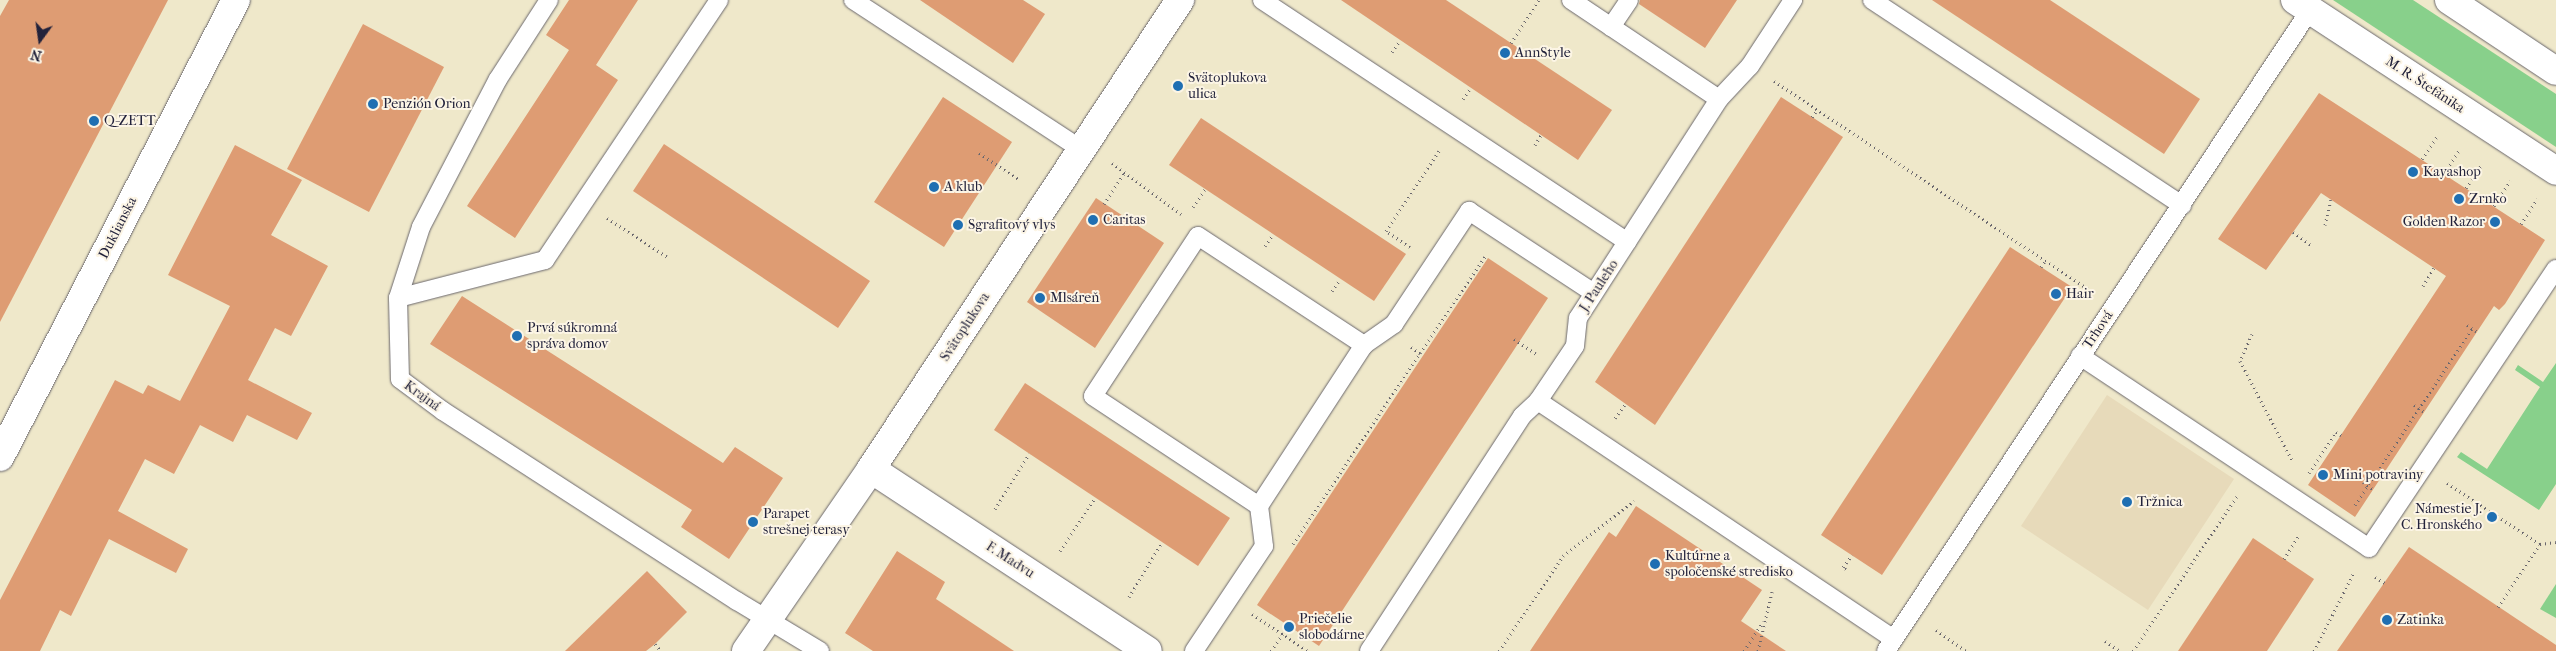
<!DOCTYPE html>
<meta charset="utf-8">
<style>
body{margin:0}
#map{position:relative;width:2556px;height:651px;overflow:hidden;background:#efe8ca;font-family:"IM FELL French Canon",serif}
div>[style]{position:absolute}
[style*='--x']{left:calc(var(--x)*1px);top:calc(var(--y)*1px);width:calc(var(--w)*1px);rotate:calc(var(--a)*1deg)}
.built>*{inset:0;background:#e7daba}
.green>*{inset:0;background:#88d08b}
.building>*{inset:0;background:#de9c73}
.path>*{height:3px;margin-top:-1.5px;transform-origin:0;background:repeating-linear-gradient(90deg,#6a676d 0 1px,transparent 0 5px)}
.roads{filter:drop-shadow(0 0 1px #6a676d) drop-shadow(0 0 1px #6a676d)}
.lane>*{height:18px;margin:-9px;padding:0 9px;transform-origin:9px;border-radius:9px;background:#fff}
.street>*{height:28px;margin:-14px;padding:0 14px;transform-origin:14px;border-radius:14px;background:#fff}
.dots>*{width:14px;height:14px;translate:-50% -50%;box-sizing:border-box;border:2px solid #fcf5e5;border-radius:50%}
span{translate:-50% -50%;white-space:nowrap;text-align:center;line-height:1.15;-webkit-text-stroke:4px #fcf5e5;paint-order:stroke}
.poi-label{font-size:14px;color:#22223b}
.left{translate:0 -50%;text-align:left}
.right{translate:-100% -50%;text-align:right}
.street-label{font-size:14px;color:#22223b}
.north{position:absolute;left:15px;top:15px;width:50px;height:50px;-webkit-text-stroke:4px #fcf5e5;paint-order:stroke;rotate:194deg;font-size:14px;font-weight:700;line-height:20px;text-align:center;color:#22223b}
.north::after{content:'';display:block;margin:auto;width:18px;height:22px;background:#22223b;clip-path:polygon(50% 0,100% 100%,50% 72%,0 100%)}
</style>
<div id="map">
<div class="built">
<i style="clip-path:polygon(2107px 395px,2234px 479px,2148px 610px,2021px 526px)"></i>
</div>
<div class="green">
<i style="clip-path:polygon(2333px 0,2413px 0,2556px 94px,2556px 147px)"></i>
<i style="clip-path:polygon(2556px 363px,2556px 484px,2539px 510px,2457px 457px,2461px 452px,2487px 469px,2540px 387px,2515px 370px,2518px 365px,2543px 382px)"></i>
<i style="clip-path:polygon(2556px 584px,2556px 618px,2540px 609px)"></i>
</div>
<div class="building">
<i style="clip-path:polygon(9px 0,168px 0,0 322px,0 16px)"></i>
<i style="clip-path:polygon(569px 0,638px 0,596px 65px,618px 80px,515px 238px,467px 206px,569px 50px,546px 35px)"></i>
<i style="clip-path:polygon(920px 0,1023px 0,1045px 14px,1013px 63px)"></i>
<i style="clip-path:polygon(1341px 0,1446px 0,1612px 110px,1578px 160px)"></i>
<i style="clip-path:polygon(1640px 0,1737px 0,1705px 48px,1639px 4px)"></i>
<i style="clip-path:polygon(1932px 0,2050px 0,2200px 99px,2164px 154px)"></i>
<i style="clip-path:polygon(363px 24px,444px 67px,369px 212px,287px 169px)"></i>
<i style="clip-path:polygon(2319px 93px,2545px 240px,2505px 304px,2499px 310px,2494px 306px,2355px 517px,2308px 485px,2446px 276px,2321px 193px,2266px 270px,2218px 239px)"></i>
<i style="clip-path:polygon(943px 97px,1012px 142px,944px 247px,874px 202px)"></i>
<i style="clip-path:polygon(1781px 97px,1843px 137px,1655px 425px,1595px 382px)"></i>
<i style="clip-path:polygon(1201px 118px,1406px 254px,1374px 301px,1169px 165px)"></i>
<i style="clip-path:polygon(664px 144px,870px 281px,838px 328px,633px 191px)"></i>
<i style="clip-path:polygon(235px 145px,302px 180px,271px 235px,328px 266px,291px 336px,275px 328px,248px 380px,312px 413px,297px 440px,247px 415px,233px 442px,200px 425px,174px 474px,145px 459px,118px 511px,188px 549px,176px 573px,109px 539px,71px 616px,60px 610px,40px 651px,0 651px,0 600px,115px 380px,143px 394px,148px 385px,180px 401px,230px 306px,168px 275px)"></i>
<i style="clip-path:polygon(1096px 198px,1164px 243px,1095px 348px,1027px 302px)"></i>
<i style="clip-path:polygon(2010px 247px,2072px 287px,1882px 575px,1821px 535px)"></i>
<i style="clip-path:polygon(1488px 258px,1548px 298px,1319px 646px,1257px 605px)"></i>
<i style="clip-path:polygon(462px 296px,723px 463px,735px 447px,783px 478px,729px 559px,681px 527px,692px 510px,430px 344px)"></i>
<i style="clip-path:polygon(1025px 383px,1230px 518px,1198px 566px,994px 430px)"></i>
<i style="clip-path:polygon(1636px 506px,1762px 590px,1741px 621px,1786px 651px,1530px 651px,1609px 532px,1616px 537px)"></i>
<i style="clip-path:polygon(2253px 538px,2314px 579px,2267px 651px,2178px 651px)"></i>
<i style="clip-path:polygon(2409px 547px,2556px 645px,2556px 651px,2337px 651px)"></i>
<i style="clip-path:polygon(897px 551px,945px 582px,936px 599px,1014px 651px,873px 651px,845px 633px)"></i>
<i style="clip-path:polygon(647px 571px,687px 612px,655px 644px,646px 651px,565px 651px)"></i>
</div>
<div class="path">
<i style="--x:1511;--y:43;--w:51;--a:-56.9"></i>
<i style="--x:1392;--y:52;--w:14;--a:-56"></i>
<i style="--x:1774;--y:81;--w:379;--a:33.5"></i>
<i style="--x:1463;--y:99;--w:14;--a:-56"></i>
<i style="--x:1812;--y:117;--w:9;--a:-54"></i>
<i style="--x:1535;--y:145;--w:12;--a:-59"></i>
<i style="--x:979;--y:153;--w:49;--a:33.4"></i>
<i style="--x:2422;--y:159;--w:29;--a:-56"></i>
<i style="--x:1112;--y:163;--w:86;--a:36.5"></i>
<i style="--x:2444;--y:173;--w:29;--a:-56"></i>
<i style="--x:2466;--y:188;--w:29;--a:-56"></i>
<i style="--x:1104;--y:204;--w:38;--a:-57"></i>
<i style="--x:2494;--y:206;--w:30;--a:-57"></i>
<i style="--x:1193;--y:207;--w:22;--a:-56"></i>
<i style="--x:607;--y:218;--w:74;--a:32.8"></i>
<i style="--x:2521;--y:224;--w:30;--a:-57"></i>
<i style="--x:2325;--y:225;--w:26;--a:-77"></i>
<i style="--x:2293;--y:232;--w:24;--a:36"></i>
<i style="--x:1265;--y:246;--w:14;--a:-56"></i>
<i style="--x:1410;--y:247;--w:29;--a:-146"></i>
<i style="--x:1386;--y:231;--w:96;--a:-56.5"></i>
<i style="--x:2041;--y:267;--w:7;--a:-56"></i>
<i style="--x:2423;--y:286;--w:21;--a:-59"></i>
<i style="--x:1332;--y:291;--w:14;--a:-56"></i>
<i style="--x:2467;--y:325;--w:14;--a:34"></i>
<i style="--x:2252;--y:334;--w:30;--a:114"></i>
<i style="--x:2240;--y:361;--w:112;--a:62.3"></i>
<i style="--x:1514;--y:339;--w:27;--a:34"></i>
<i style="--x:1411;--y:347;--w:11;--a:34"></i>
<i style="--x:1420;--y:353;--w:118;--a:-56"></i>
<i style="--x:2414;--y:405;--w:14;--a:34"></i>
<i style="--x:1615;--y:418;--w:17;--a:-54"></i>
<i style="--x:2309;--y:473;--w:49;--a:-56.6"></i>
<i style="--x:2336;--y:432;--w:6;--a:31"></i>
<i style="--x:2363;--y:482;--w:14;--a:36"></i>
<i style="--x:2447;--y:483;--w:111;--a:33.3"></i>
<i style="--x:2540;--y:544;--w:16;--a:-7"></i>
<i style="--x:2355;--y:505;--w:211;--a:-56.4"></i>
<i style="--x:995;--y:509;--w:65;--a:-58.3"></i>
<i style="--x:1293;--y:544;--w:229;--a:-56.4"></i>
<i style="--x:1060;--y:551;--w:64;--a:-56.6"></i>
<i style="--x:2284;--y:559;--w:28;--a:-58"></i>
<i style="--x:1846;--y:569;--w:4;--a:-146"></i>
<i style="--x:1843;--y:567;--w:15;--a:-53"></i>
<i style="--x:2375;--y:577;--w:12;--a:31"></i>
<i style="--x:1129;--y:597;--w:64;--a:-59"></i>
<i style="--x:2498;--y:607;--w:76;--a:-56.3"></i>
<i style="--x:1252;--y:614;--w:67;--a:33.5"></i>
<i style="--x:1936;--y:630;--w:37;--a:35"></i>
<i style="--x:2105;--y:641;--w:18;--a:34"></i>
<i style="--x:655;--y:644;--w:9;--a:49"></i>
<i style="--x:1271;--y:651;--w:30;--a:-56"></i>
<i style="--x:1499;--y:651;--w:115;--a:-56"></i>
<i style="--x:1563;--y:556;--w:90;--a:-37.8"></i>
<i style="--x:1744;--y:651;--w:35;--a:-57"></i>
<i style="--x:1758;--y:651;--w:61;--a:-76.7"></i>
<i style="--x:2133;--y:651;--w:187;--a:-56.1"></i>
<i style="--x:2314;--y:651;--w:89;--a:-63.1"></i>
</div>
<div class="roads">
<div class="lane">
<i style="--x:549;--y:0;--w:94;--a:122.8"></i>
<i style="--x:498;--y:79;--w:167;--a:117.5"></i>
<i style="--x:421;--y:227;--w:75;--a:107.9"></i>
<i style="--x:398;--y:298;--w:81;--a:88.6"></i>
<i style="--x:400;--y:379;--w:54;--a:36.7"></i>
<i style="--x:443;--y:411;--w:350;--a:32.9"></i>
<i style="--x:737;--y:601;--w:97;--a:31.1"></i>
<i style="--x:853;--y:0;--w:272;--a:33.2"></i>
<i style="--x:1262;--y:0;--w:438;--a:33.5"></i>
<i style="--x:1571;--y:0;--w:178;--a:33.8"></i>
<i style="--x:1872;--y:0;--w:372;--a:33.5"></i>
<i style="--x:1611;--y:27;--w:32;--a:-56"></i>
<i style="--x:398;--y:298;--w:152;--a:-14.5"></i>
<i style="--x:545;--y:260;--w:313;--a:-56.2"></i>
<i style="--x:2080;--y:356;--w:347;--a:33.6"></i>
<i style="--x:2369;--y:548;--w:336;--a:-56.2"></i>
<i style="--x:1538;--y:401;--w:428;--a:33.8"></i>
<i style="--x:1259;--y:506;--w:199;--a:-146.5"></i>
<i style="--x:1093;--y:396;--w:104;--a:-56.8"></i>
<i style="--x:1150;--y:309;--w:87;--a:-56.7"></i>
<i style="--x:1198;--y:236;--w:199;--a:33.3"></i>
<i style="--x:1194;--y:651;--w:126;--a:-56.3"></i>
<i style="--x:1264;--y:546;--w:40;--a:-97.1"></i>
<i style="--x:1259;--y:506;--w:192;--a:-56.9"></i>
<i style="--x:1364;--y:345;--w:37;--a:-35"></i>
<i style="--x:1394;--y:324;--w:136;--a:-56.4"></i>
<i style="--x:1469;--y:211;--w:149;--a:33.3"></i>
<i style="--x:1369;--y:651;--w:280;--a:-56.9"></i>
<i style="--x:1522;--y:416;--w:22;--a:-43"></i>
<i style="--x:1538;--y:401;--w:66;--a:-56.1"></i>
<i style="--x:1575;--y:346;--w:28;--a:-84"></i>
<i style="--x:1578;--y:318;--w:260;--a:-57.2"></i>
<i style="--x:1719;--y:99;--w:45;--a:-46.8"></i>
<i style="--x:1750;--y:66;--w:79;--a:-56.9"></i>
<i style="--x:1886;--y:651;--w:769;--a:-56.52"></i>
</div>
<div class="street">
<i style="--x:2295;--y:0;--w:312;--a:33.2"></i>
<i style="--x:2449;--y:0;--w:128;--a:33.6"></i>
<i style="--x:0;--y:457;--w:514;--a:-62.69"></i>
<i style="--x:871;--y:469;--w:331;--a:33.3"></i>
<i style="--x:746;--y:651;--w:221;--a:-55.5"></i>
<i style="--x:871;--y:469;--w:562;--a:-56.62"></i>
</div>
</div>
<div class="dots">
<i style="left:1505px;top:53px;background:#1f6fb2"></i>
<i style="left:1178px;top:86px;background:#1f6fb2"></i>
<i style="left:373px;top:104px;background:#1f6fb2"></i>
<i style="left:94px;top:121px;background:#1f6fb2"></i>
<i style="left:2413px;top:172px;background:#1f6fb2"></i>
<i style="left:934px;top:187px;background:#1f6fb2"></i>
<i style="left:2459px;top:199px;background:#1f6fb2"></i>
<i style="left:1093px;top:220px;background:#1f6fb2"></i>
<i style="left:2495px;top:222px;background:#1f6fb2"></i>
<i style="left:958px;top:225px;background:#1f6fb2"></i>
<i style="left:2056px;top:294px;background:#1f6fb2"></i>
<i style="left:1040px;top:298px;background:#1f6fb2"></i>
<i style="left:517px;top:336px;background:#1f6fb2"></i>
<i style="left:2323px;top:475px;background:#1f6fb2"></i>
<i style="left:2127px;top:502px;background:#1f6fb2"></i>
<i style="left:2492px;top:517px;background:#1f6fb2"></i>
<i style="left:753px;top:522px;background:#1f6fb2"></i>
<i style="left:1655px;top:564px;background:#1f6fb2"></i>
<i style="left:2387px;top:620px;background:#1f6fb2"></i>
<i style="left:1289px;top:627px;background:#1f6fb2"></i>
</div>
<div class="poi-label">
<span class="left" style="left:1515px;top:53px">AnnStyle</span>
<span class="left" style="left:1188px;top:86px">Svätoplukova<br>ulica</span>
<span class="left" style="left:383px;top:104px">Penzión Orion</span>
<span class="left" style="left:104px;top:121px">Q-ZETT</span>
<span class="left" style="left:2423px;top:172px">Kayashop</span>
<span class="left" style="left:944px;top:187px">A klub</span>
<span class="left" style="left:2469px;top:199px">Zrnko</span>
<span class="left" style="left:1103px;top:220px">Caritas</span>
<span class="right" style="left:2485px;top:222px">Golden Razor</span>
<span class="left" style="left:968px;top:225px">Sgrafitový vlys</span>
<span class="left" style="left:2066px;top:294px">Hair</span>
<span class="left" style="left:1050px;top:298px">Mlsáreň</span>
<span class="left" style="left:527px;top:336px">Prvá súkromná<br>správa domov</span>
<span class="left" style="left:2333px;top:475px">Mini potraviny</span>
<span class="left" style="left:2137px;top:502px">Tržnica</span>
<span class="right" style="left:2482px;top:517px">Námestie J.<br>C. Hronského</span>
<span class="left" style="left:763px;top:522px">Parapet<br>strešnej terasy</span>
<span class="left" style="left:1665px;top:564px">Kultúrne a<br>spoločenské stredisko</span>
<span class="left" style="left:1299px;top:627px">Priečelie<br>slobodárne</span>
<span class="left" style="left:2397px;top:620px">Zatinka</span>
</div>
<div class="street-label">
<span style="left:2425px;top:85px;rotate:33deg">M. R. Štefánika</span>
<span style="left:118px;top:228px;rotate:-63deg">Duklianska</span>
<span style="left:1599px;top:286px;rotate:-57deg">J. Pauleho</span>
<span style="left:965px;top:327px;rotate:-57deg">Svätoplukova</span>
<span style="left:2098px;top:330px;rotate:-56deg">Trhová</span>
<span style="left:422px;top:396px;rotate:36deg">Krajná</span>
<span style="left:1010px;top:560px;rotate:33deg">F. Madvu</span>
</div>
<div class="north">N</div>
</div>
